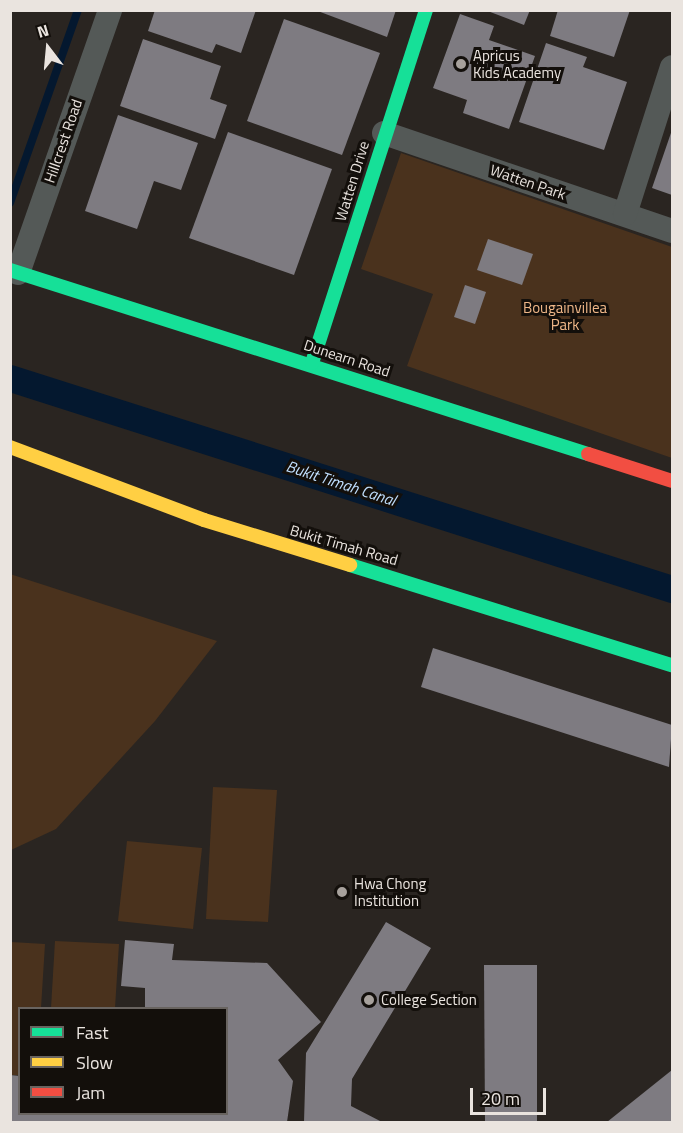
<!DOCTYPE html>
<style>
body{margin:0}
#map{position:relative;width:683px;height:1133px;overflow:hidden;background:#2a2521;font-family:"Titillium Web",sans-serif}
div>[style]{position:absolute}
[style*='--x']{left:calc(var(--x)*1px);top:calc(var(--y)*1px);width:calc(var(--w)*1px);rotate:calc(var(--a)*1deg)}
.green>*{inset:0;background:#4a321d}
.stream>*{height:8px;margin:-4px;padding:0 4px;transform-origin:4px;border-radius:4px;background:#04182f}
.canal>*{height:27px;margin:-13.5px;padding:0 13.5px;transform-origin:13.5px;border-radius:13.5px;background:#04182f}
.building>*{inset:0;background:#7e7b81}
.street>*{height:24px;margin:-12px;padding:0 12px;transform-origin:12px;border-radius:12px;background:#545957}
.fast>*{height:14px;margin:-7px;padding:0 7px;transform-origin:7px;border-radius:7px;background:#16e098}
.slow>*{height:14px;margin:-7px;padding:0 7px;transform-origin:7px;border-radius:7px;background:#ffcf43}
.jam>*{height:14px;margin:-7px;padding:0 7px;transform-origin:7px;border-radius:7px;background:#f24e42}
.dots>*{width:16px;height:16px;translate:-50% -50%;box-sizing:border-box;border:3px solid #130f0b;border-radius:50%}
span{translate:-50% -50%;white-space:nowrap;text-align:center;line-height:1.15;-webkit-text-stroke:6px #130f0b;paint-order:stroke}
.poi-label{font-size:15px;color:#eae4df}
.left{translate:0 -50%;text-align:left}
.street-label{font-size:15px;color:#eae4df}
.park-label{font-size:15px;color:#efb788}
.water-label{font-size:16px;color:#c0dffe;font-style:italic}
.frame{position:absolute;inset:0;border:12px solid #eae4df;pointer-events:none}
.legend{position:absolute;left:18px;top:1007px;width:210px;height:108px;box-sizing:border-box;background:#130f0b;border:2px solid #696460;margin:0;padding:8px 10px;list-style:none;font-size:18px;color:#eae4df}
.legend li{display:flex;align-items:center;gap:12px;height:30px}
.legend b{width:30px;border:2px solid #696460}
.north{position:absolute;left:18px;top:18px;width:60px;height:60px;-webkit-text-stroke:4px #130f0b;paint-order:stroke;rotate:344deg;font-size:16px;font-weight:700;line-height:24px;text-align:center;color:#eae4df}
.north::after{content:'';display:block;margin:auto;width:21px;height:27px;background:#eae4df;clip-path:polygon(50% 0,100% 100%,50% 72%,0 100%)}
.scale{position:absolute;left:470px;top:1088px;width:76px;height:27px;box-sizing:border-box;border:3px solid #eae4df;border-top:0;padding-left:8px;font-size:18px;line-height:21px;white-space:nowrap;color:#eae4df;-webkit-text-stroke:4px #130f0b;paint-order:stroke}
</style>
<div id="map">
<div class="green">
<i style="clip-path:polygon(401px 153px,672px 247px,672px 458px,407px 366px,433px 294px,361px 269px)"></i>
<i style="clip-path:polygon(10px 574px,217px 641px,155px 721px,56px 829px,11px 850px)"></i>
<i style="clip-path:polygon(213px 787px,277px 790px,268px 922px,206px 919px)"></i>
<i style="clip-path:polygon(127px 841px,202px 848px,193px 929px,118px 921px)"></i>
<i style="clip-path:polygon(55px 941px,119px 944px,115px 1008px,51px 1008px)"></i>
<i style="clip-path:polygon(11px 942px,45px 944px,41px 1008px,20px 1008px,19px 1075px,11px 1075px)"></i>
</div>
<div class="stream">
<i style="--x:10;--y:203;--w:205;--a:-70.6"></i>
</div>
<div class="canal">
<i style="--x:10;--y:378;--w:695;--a:17.68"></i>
</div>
<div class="building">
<i style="clip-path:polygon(155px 10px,256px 10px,241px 53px,216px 44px,212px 53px,148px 31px)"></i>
<i style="clip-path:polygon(315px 10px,396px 10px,387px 37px)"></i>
<i style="clip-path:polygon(485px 10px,530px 10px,524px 25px)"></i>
<i style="clip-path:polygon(558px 10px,630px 10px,614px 57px,550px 36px)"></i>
<i style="clip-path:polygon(460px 14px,494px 26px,489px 40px,535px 56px,509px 129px,463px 113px,467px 100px,433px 88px)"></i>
<i style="clip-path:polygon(284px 19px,380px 53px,342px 155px,247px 121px)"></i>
<i style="clip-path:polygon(143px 39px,221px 66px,210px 99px,227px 105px,215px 139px,120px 106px)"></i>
<i style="clip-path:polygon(546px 43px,587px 57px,583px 67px,627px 82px,604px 150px,519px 122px)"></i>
<i style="clip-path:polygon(118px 115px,198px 143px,181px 190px,154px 181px,137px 229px,85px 211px)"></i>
<i style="clip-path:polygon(672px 130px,672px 195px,652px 188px)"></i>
<i style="clip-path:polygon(228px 132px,332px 169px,294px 275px,189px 238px)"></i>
<i style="clip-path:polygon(488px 239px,533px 254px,522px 285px,477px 270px)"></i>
<i style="clip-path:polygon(465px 285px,486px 292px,475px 324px,454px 317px)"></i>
<i style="clip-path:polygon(433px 648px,672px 725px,669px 767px,421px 687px)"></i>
<i style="clip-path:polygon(386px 922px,431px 948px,352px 1079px,351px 1106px,382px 1122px,304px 1122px,306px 1053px)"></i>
<i style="clip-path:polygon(125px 940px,174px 944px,172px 960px,267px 963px,321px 1022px,278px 1060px,293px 1081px,287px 1122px,10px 1122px,10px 1075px,20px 1076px,20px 1114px,226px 1114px,226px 1008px,145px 1008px,145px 988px,121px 986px)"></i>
<i style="clip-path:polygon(484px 965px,537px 965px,537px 1122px,485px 1122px)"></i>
<i style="clip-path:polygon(672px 1070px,672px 1122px,607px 1122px)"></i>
</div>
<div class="street">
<i style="--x:384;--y:133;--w:304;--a:18.8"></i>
<i style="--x:625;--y:214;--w:154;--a:-72.3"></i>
<i style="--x:18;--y:273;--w:279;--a:-70.7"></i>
</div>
<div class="fast">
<i style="--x:10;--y:270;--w:607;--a:17.66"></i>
<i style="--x:312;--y:363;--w:371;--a:-72.1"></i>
<i style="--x:350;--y:565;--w:337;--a:17.3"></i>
</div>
<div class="slow">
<i style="--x:10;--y:447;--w:207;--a:20.6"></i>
<i style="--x:204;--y:520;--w:153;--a:17.1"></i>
</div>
<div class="jam">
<i style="--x:588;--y:454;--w:88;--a:17.8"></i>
</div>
<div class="dots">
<i style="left:461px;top:64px;background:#a7a19c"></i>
<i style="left:342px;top:892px;background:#a7a19c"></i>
<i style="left:369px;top:1000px;background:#a7a19c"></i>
</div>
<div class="poi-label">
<span class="left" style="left:473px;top:64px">Apricus<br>Kids Academy</span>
<span class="left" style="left:354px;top:892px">Hwa Chong<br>Institution</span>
<span class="left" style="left:381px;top:1000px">College Section</span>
</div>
<div class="street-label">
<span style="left:63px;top:141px;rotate:-71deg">Hillcrest Road</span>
<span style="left:352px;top:181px;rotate:-73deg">Watten Drive</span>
<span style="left:528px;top:182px;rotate:19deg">Watten Park</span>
<span style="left:347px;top:358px;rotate:18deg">Dunearn Road</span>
<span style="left:344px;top:545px;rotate:16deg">Bukit Timah Road</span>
</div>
<div class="park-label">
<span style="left:565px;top:316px">Bougainvillea<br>Park</span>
</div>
<div class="water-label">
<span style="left:341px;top:483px;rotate:18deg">Bukit Timah Canal</span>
</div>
<div class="frame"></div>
<ul class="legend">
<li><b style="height:8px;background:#16e098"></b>Fast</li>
<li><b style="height:8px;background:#ffcf43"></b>Slow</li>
<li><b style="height:8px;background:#f24e42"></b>Jam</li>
</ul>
<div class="north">N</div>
<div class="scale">20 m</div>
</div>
